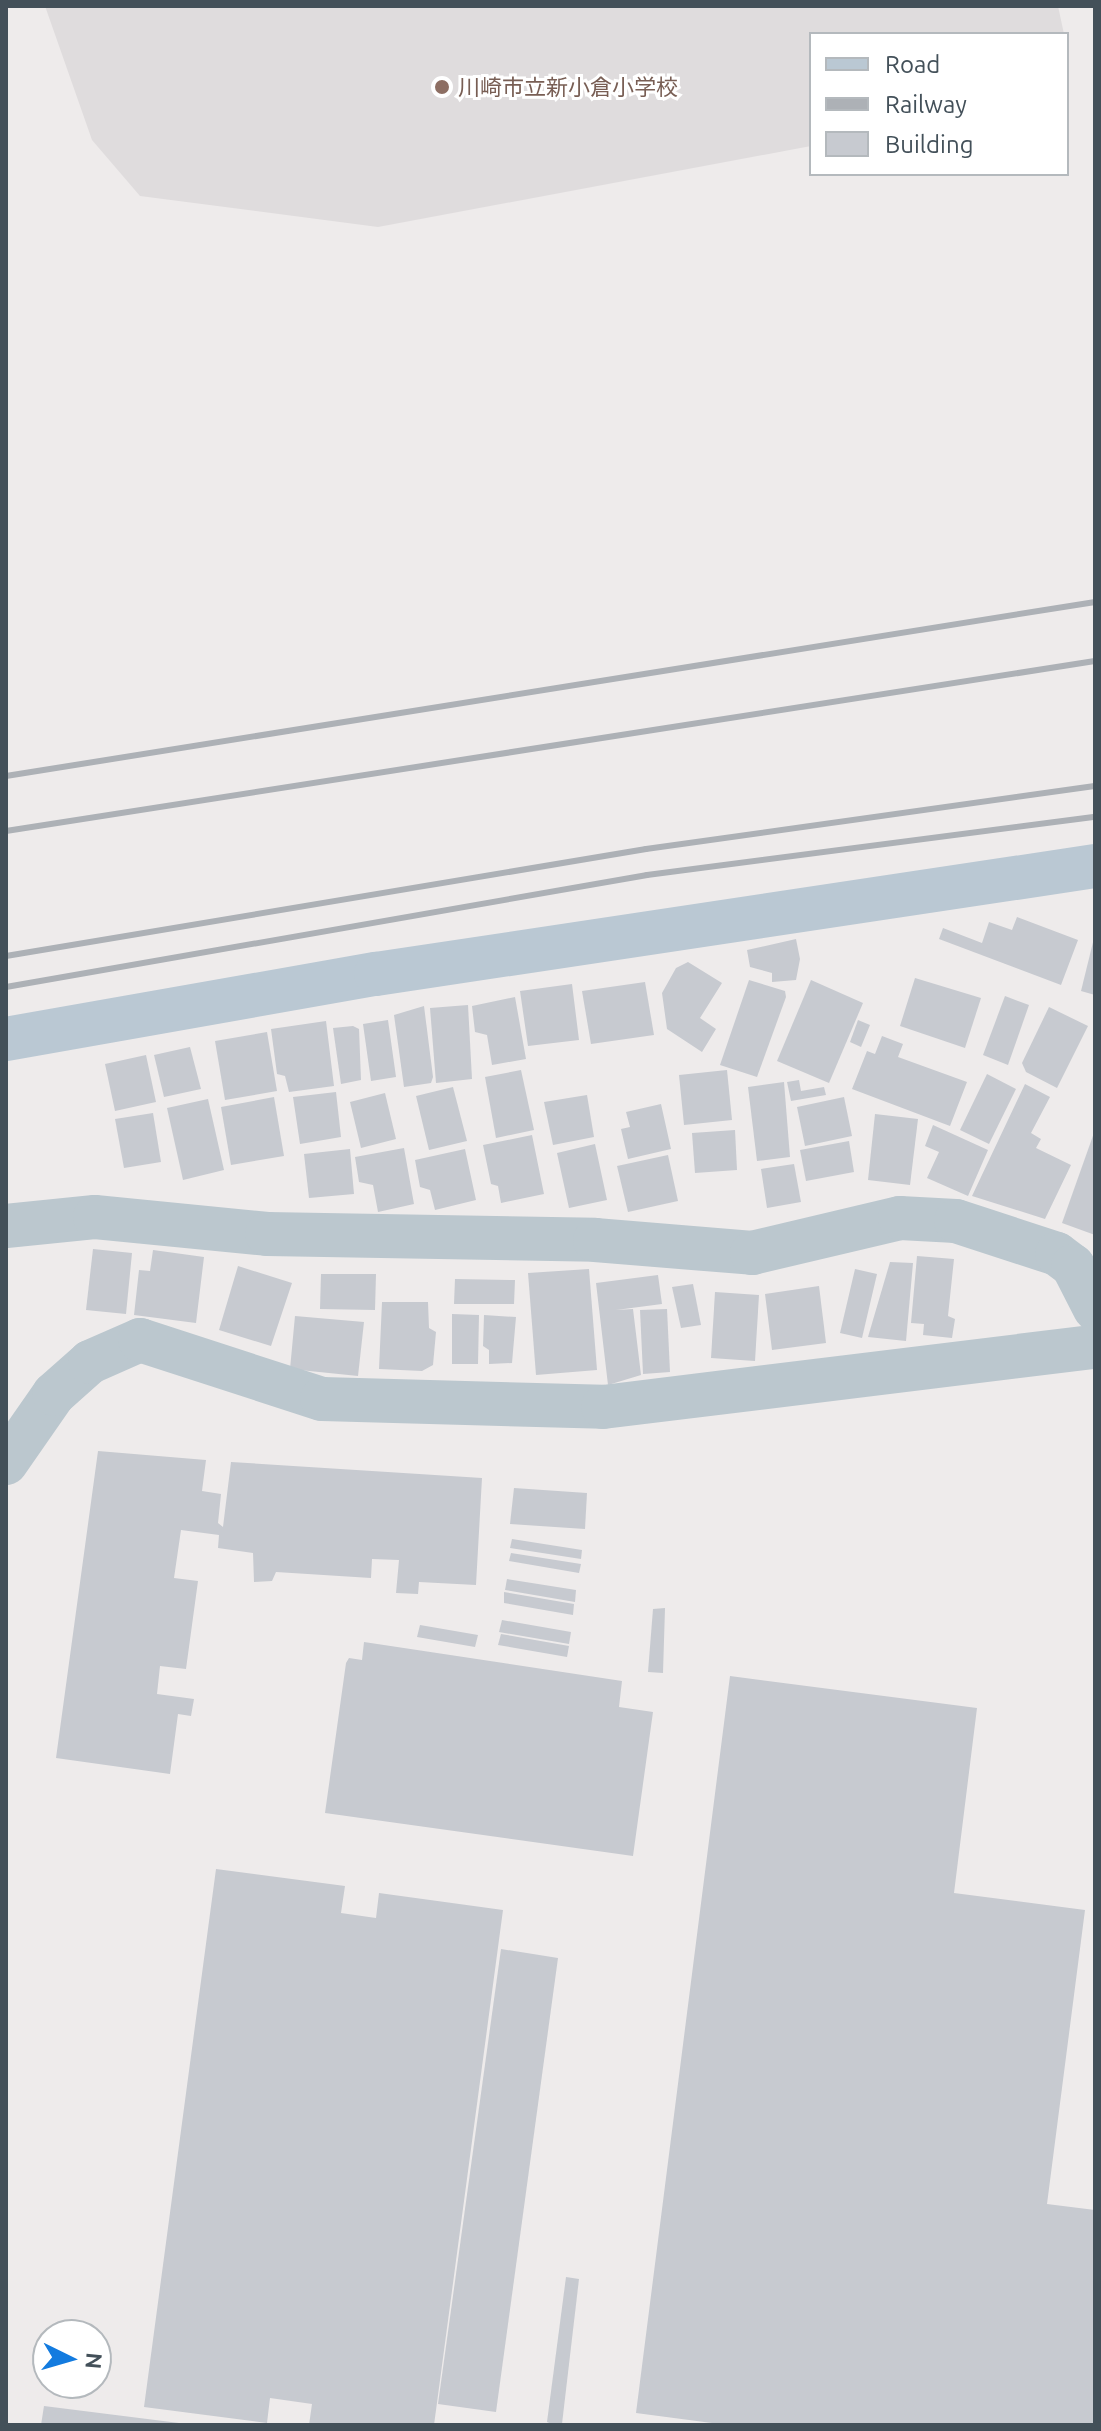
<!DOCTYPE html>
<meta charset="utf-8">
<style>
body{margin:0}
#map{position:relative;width:1101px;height:2431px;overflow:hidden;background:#eeebeb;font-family:Ubuntu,"Noto Sans JP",sans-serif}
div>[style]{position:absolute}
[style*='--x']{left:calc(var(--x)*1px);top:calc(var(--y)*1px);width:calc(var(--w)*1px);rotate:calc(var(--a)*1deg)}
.education>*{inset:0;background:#dfdcdd}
.building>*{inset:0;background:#c7cad0}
.street>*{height:44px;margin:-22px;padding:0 22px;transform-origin:22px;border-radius:22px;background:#bbc7ce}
.secondary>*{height:44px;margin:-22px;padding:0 22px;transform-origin:22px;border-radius:22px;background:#bac8d3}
.rail>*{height:6px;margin:-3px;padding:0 3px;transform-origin:3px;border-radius:3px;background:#adb1b6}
.dots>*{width:22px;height:22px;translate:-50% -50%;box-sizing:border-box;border:4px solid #fff;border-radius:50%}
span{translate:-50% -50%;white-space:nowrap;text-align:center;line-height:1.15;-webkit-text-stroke:6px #fff;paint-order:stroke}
.education-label{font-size:22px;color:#785e54}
.left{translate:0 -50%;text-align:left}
.frame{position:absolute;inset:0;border:8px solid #435059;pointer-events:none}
.legend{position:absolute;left:809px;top:32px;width:260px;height:144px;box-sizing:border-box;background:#fff;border:2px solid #b4b9bd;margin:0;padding:10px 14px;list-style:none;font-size:24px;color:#435059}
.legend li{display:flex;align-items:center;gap:16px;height:40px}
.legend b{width:40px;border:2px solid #b4b9bd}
.north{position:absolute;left:32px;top:2319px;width:80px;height:80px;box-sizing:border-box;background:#fff;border:2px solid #b4b9bd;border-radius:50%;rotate:95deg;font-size:22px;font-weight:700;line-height:32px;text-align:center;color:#435059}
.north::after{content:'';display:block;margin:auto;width:28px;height:36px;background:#137bdf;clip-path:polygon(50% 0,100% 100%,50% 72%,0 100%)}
</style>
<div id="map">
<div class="education">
<i style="clip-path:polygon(45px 6px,1058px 6px,1064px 34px,811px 34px,811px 146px,378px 227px,140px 196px,92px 140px)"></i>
</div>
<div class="building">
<i style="clip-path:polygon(1017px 917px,1078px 940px,1061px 985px,939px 939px,943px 928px,982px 943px,989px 922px,1012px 930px)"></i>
<i style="clip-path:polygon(1095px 934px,1095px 995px,1081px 991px)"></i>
<i style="clip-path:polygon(796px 939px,800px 959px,796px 980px,772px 982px,772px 973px,750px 967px,747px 950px)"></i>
<i style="clip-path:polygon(688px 962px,722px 983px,700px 1018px,716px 1029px,702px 1052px,667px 1029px,662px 993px,676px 968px)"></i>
<i style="clip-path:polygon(915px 978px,981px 998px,965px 1048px,900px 1026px)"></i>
<i style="clip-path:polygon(749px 980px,785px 991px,786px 997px,757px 1077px,720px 1065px)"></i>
<i style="clip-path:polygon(811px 980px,863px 1003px,829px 1083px,777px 1061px)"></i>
<i style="clip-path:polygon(645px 982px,654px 1035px,591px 1044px,582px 991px)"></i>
<i style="clip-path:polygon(572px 984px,579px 1040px,528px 1046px,520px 991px)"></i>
<i style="clip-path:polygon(1005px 996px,1029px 1005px,1008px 1065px,983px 1055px)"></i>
<i style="clip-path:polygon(515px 997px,526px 1059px,492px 1065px,487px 1035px,475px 1032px,472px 1006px)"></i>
<i style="clip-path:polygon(468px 1005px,472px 1079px,436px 1083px,430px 1008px)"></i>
<i style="clip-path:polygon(424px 1006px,433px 1077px,431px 1083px,404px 1087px,394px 1015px)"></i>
<i style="clip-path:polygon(1049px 1007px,1088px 1026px,1057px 1088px,1026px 1072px,1022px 1063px)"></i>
<i style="clip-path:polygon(388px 1020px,396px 1077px,371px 1081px,363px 1024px)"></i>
<i style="clip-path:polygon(858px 1020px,870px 1025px,861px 1047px,850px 1042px)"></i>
<i style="clip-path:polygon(326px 1021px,334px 1086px,289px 1092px,285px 1076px,277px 1074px,271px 1029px)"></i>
<i style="clip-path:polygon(353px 1026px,359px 1029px,361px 1080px,341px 1084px,333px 1028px)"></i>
<i style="clip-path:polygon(267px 1032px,277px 1091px,225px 1100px,215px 1041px)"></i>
<i style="clip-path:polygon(882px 1036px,903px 1044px,898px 1057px,967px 1082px,950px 1126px,852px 1089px,867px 1051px,875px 1054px)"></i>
<i style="clip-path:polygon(190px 1047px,201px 1089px,164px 1097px,154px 1055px)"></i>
<i style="clip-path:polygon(146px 1055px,156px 1102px,115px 1111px,105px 1064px)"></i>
<i style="clip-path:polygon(521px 1070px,534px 1130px,496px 1138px,485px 1077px)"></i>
<i style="clip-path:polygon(727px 1070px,732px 1120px,684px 1125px,679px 1075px)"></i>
<i style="clip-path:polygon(987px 1074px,1016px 1089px,989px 1144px,960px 1130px)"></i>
<i style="clip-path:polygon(799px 1080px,801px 1091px,824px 1087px,826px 1095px,791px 1101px,787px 1082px)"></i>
<i style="clip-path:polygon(784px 1082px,790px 1157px,757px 1161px,748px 1087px)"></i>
<i style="clip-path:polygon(1025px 1084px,1050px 1097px,1031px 1133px,1041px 1139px,1036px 1148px,1071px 1165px,1045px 1219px,972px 1196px)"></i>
<i style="clip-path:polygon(453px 1087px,467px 1141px,429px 1150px,416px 1096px)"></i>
<i style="clip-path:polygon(336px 1092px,341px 1137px,300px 1144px,293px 1097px)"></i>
<i style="clip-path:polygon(385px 1093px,396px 1139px,361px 1148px,350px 1102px)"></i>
<i style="clip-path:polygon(587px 1095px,594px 1137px,553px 1145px,544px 1102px)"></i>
<i style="clip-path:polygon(274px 1097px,284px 1156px,231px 1165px,221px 1107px)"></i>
<i style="clip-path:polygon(844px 1097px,852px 1136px,805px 1146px,797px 1107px)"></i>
<i style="clip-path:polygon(208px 1099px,224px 1170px,183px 1180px,167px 1108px)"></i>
<i style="clip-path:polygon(661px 1104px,671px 1149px,628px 1159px,621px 1129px,630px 1127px,626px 1112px)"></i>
<i style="clip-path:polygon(153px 1113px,161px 1162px,124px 1168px,115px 1119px)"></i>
<i style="clip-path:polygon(875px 1114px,918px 1119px,910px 1185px,868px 1180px)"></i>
<i style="clip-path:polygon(933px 1125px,988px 1150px,968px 1196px,927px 1178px,939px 1152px,925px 1146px)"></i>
<i style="clip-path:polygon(735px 1130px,737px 1170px,695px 1173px,692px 1133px)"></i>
<i style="clip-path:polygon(1095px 1130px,1095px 1235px,1062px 1223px)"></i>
<i style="clip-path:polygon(532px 1135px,544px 1194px,501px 1203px,498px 1186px,491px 1184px,483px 1145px)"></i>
<i style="clip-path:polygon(849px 1141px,854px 1172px,806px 1181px,800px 1150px)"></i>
<i style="clip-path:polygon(595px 1144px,607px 1200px,569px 1208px,557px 1153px)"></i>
<i style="clip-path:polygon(404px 1148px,414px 1204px,378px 1212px,373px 1185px,359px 1182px,355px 1157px)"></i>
<i style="clip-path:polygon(350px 1149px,354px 1194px,309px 1198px,304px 1154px)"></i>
<i style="clip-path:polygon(465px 1149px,476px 1200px,435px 1210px,430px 1190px,420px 1187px,415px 1160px)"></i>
<i style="clip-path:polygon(668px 1155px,678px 1201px,628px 1212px,617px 1166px)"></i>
<i style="clip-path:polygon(794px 1164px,801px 1202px,767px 1208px,761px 1169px)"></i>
<i style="clip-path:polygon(93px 1249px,132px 1253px,126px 1314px,86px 1310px)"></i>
<i style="clip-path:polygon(153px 1250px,204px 1257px,196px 1323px,134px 1315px,139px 1270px,150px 1271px)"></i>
<i style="clip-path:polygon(917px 1256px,954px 1259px,948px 1316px,955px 1319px,952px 1338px,923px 1335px,924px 1324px,911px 1323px)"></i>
<i style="clip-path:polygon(890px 1262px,913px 1263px,906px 1341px,868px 1337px)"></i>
<i style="clip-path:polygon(238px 1266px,292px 1283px,271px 1346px,219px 1330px)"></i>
<i style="clip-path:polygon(589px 1269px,597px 1370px,536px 1375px,528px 1273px)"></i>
<i style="clip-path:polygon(855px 1269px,877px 1274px,862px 1338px,840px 1333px)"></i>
<i style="clip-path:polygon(321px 1274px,376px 1274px,375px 1310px,320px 1309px)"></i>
<i style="clip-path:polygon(658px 1275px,662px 1304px,616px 1310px,633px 1309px,641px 1375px,608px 1385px,596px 1283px)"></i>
<i style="clip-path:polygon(455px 1279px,515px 1280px,514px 1304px,454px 1304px)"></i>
<i style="clip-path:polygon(693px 1284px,701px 1325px,681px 1328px,672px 1287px)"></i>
<i style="clip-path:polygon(819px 1286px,826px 1343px,772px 1350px,765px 1294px)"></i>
<i style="clip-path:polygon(715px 1292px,759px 1295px,755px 1361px,711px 1358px)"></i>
<i style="clip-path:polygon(382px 1302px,428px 1302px,429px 1328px,436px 1332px,433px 1365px,422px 1371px,379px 1369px)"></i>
<i style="clip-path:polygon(667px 1309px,670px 1372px,643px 1374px,640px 1310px)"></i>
<i style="clip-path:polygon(452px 1314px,479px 1315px,478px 1364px,452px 1364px)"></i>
<i style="clip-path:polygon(484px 1315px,516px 1317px,512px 1363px,489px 1364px,489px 1350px,483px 1346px)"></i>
<i style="clip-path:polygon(295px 1316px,364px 1322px,358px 1376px,290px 1369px)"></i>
<i style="clip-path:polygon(98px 1451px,206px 1460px,202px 1491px,221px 1494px,218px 1523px,223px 1527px,231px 1462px,482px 1478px,476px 1585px,419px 1582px,418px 1594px,396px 1593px,399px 1560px,372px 1559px,371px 1578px,276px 1572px,272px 1581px,254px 1582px,253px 1553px,218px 1548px,219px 1535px,181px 1530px,174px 1578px,198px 1581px,186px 1669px,160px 1666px,157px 1694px,194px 1699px,191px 1716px,178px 1714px,170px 1774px,56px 1758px)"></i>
<i style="clip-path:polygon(514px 1488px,587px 1493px,585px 1529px,510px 1524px)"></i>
<i style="clip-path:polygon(512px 1539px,582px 1550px,581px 1559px,510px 1548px)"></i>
<i style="clip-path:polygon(511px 1553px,581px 1564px,579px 1573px,509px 1561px)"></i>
<i style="clip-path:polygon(507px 1579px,576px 1590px,575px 1602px,505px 1590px)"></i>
<i style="clip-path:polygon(504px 1592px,574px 1604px,573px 1615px,504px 1603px)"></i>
<i style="clip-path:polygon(665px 1608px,663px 1673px,648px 1672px,653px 1609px)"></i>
<i style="clip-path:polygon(502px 1620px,571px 1632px,569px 1644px,499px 1632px)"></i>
<i style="clip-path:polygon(420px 1625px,478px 1635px,475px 1647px,417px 1637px)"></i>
<i style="clip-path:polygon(501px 1634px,569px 1646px,567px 1657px,498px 1645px)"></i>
<i style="clip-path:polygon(364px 1642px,622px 1681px,619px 1707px,653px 1712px,633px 1856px,325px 1813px,346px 1663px,349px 1658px,362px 1660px)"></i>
<i style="clip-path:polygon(730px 1676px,977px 1708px,954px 1893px,1085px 1910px,1047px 2204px,1095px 2210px,1095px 2425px,727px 2425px,636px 2413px)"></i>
<i style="clip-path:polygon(216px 1869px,345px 1886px,341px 1913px,376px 1918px,379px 1893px,503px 1910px,434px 2425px,309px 2425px,312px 2404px,270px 2398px,267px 2423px,144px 2407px)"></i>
<i style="clip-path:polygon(501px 1949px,558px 1958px,496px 2412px,438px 2404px)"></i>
<i style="clip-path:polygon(566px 2277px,579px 2279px,562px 2424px,554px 2425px,547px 2422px)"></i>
<i style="clip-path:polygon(44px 2406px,179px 2423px,179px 2425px,41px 2425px)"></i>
</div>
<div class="street">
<i style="--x:6;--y:1226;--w:89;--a:-5.8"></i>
<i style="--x:95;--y:1217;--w:173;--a:5.6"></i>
<i style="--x:267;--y:1234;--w:328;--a:1"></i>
<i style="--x:595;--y:1240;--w:158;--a:4.7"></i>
<i style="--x:752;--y:1253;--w:152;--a:-13.3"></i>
<i style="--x:900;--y:1218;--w:56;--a:3.1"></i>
<i style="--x:956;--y:1221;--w:106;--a:18.1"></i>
<i style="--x:1057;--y:1254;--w:20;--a:37"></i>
<i style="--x:1073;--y:1266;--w:48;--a:62.9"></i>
<i style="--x:6;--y:1463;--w:84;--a:-55.2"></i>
<i style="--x:54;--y:1394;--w:48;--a:-41.6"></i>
<i style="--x:90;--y:1362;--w:55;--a:-23.7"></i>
<i style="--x:140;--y:1340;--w:191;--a:18"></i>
<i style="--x:322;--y:1399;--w:281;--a:1.6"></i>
<i style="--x:603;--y:1407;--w:496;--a:-7"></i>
</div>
<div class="secondary">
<i style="--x:6;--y:1039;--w:376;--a:-10"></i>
<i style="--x:376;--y:974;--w:727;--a:-8.54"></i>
</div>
<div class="rail">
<i style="--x:6;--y:776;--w:1103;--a:-9.08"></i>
<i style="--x:6;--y:831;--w:1102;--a:-8.87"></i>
<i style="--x:6;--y:956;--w:649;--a:-9.49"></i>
<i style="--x:646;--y:849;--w:453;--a:-8"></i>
<i style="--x:6;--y:987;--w:651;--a:-9.91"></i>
<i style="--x:647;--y:875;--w:452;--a:-7.4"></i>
</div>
<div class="dots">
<i style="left:442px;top:87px;background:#8d6e63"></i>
</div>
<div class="education-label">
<span class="left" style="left:458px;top:87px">川崎市立新小倉小学校</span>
</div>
<div class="frame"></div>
<ul class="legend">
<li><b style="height:10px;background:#bac8d3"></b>Road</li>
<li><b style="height:10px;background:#adb1b6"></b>Railway</li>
<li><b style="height:22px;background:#c7cad0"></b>Building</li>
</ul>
<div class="north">N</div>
</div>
